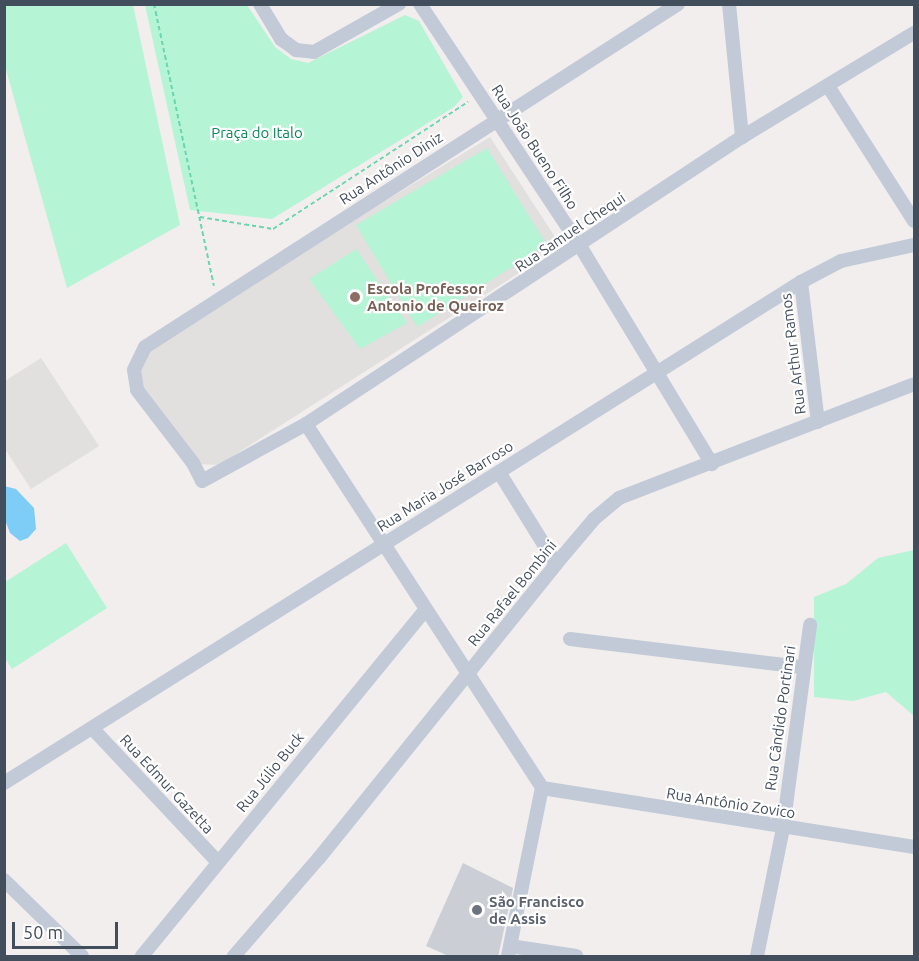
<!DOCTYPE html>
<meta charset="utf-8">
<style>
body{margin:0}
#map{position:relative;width:919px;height:961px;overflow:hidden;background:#f1eeed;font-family:Ubuntu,sans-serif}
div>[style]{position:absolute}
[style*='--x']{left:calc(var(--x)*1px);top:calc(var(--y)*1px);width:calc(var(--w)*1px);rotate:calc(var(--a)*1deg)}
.education>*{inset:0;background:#e2dfdf}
.green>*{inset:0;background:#b6f4d6}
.water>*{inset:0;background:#7dcdf6}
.building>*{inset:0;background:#ccced6}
.path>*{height:2px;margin-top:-1px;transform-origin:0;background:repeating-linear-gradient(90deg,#6ad6af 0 4.5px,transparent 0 7.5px)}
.street>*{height:14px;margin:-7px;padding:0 7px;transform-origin:7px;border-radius:7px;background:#c2cad7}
.dots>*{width:16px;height:16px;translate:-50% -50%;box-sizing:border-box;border:3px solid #fff;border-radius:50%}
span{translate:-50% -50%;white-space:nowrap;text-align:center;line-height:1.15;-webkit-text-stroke:4.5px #fff;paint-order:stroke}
.park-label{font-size:15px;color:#0c875a}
.street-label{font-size:15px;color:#434e5d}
.education-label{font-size:15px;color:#785e54;font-weight:700}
.left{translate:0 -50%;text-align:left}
.worship-label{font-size:15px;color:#5b616d;font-weight:700}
.frame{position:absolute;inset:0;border:6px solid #434e5d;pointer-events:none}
.scale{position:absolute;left:12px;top:922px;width:106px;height:27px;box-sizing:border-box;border:3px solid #434e5d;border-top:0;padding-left:8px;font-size:18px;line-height:21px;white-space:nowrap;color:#434e5d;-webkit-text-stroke:4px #fff;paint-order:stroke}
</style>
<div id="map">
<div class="education">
<i style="clip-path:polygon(490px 137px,561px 246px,219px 465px,198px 464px,136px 385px,145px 347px)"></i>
<i style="clip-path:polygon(41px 358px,99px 446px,31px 489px,5px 449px,5px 381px)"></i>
</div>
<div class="green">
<i style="clip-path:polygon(4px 5px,133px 5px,180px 225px,67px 288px,5px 66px)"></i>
<i style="clip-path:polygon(145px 5px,247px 5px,275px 47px,291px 59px,308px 63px,405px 15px,419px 21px,463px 97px,454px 107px,272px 219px,190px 210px)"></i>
<i style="clip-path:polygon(487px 148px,547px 245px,417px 327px,356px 225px)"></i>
<i style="clip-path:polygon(356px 249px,407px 323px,360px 349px,309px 279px)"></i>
<i style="clip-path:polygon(66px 543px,107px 608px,12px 669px,5px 658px,5px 582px)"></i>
<i style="clip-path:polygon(914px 550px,914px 716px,886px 692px,853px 701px,814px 697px,814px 597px,846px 584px,878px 558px)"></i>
</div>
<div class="water">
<i style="clip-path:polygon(4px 486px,16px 489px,34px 508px,36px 529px,28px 538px,20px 541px,10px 533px,5px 520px)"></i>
</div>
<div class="building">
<i style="clip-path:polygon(463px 863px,513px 888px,498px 957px,451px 957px,426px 946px)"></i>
</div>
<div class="path">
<i style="--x:154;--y:4;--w:288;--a:78"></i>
<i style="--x:200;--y:217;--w:74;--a:9.3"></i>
<i style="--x:273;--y:229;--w:233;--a:-33.1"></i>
</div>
<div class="street">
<i style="--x:260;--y:4;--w:41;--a:59"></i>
<i style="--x:281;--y:39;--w:19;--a:36"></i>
<i style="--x:296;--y:50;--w:18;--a:6"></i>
<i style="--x:314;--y:52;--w:98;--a:-29.5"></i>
<i style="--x:420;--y:4;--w:290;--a:56.5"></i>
<i style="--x:580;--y:246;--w:255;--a:58.8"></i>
<i style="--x:678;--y:4;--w:634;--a:147.24"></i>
<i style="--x:145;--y:347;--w:25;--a:116"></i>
<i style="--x:134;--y:370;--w:20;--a:81"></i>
<i style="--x:137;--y:390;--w:92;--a:52.5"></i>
<i style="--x:193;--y:463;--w:20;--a:63"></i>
<i style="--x:202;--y:481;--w:119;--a:-28.7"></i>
<i style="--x:306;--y:424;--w:522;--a:-33.36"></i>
<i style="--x:742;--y:137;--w:201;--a:-31.2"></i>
<i style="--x:729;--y:4;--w:134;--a:84.4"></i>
<i style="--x:828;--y:86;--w:160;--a:57.5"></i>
<i style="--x:801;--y:282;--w:141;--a:83.1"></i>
<i style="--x:306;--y:424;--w:434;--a:57"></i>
<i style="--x:499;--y:472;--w:108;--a:58.2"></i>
<i style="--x:570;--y:639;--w:235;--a:6.9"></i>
<i style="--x:92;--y:728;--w:184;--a:46.8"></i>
<i style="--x:4;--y:783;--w:941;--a:-32.15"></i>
<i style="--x:801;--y:282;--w:45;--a:-27.7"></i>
<i style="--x:841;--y:261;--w:75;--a:-12.4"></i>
<i style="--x:542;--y:788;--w:377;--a:9"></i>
<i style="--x:4;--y:880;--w:109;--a:44.3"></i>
<i style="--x:510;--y:946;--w:67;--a:8.6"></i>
<i style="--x:142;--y:956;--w:447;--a:-50.7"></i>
<i style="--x:234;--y:956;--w:130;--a:-49.1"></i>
<i style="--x:319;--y:858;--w:378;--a:-51.1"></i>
<i style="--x:556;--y:564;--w:59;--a:-49.8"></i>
<i style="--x:594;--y:519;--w:33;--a:-40"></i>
<i style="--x:619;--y:498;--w:316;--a:-21.1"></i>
<i style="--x:508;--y:956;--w:171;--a:-78.6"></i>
<i style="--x:757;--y:956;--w:131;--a:-78.5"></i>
<i style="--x:783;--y:828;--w:205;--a:-82.4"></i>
</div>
<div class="dots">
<i style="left:355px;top:297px;background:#8d6e63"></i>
<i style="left:477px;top:910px;background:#6b7280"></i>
</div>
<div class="park-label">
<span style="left:257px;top:133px">Praça do Italo</span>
</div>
<div class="street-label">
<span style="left:535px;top:147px;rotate:57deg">Rua João Bueno Filho</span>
<span style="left:391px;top:168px;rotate:-33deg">Rua Antônio Diniz</span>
<span style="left:570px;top:232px;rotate:-34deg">Rua Samuel Chequi</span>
<span style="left:793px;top:354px;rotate:-97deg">Rua Arthur Ramos</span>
<span style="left:445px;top:486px;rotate:-32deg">Rua Maria José Barroso</span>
<span style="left:512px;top:593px;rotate:-51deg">Rua Rafael Bombini</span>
<span style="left:780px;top:718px;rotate:-82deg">Rua Cândido Portinari</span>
<span style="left:270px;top:772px;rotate:-51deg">Rua Júlio Buck</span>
<span style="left:167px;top:784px;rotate:47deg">Rua Edmur Gazetta</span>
<span style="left:731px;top:803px;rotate:9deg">Rua Antônio Zovico</span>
</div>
<div class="education-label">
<span class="left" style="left:367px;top:297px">Escola Professor<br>Antonio de Queiroz</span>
</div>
<div class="worship-label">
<span class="left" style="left:489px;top:910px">São Francisco<br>de Assis</span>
</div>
<div class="frame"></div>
<div class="scale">50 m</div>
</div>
